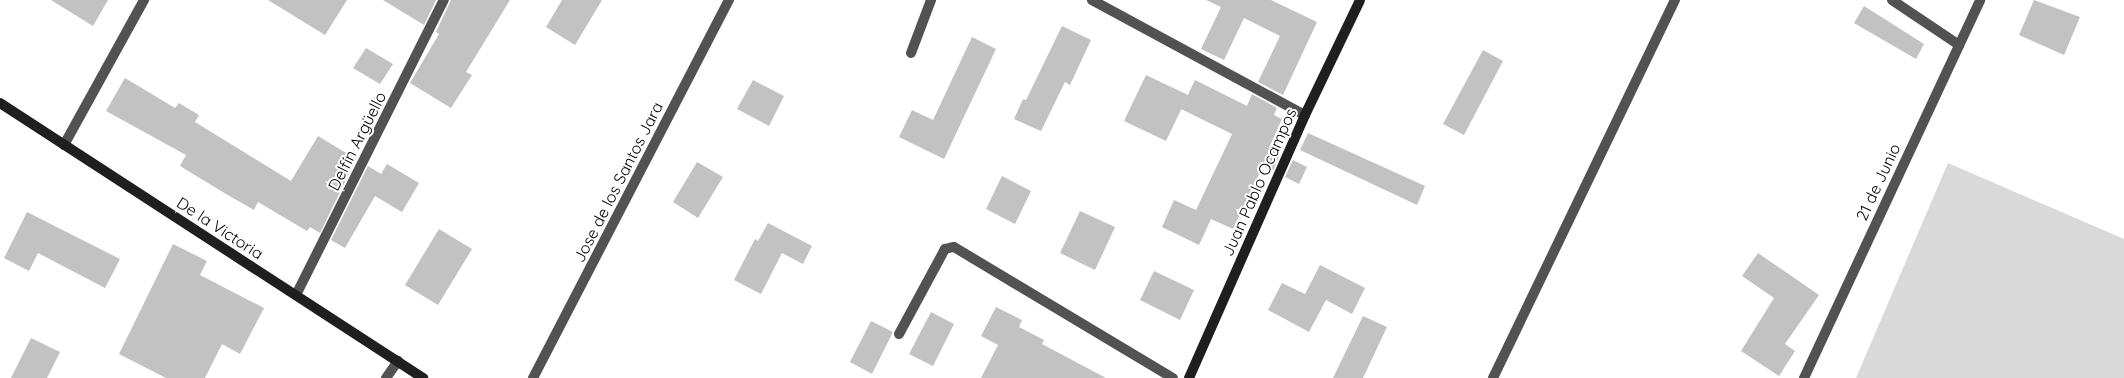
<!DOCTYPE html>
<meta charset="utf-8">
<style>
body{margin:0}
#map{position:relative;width:2124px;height:378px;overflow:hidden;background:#fff;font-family:Quicksand,sans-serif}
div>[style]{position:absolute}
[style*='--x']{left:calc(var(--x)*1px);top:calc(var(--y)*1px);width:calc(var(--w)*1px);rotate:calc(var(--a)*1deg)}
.green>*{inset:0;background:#d9d9d9}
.building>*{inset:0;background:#c2c2c2}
.lane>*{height:10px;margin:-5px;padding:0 5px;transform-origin:5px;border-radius:5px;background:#525252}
.street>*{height:10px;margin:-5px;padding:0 5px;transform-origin:5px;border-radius:5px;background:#525252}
.secondary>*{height:10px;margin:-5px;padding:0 5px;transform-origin:5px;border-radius:5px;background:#1f1f1f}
span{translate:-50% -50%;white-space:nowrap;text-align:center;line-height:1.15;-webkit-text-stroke:4px #fff;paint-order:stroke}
.street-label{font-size:16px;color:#000}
</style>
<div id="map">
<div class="green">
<i style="clip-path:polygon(1948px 163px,2124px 239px,2124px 378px,1856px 378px)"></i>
</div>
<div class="building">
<i style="clip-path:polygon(51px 0,108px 0,93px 26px)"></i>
<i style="clip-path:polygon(268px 0,347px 0,325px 35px)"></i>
<i style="clip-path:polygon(383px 0,436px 0,424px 25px)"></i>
<i style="clip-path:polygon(451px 0,510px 0,466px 72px,472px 75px,451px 108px,410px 83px,439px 34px,436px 32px)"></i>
<i style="clip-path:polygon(562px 0,602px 0,575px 45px,546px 27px)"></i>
<i style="clip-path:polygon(1206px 0,1271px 0,1317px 22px,1283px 95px,1258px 82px,1280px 36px,1244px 18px,1224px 60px,1201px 49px,1221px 7px)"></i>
<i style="clip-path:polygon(2034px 0,2080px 17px,2064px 55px,2019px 35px)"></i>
<i style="clip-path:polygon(1864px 6px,1924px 44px,1916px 59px,1854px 23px)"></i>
<i style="clip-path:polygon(1062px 26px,1091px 40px,1070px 85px,1065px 82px,1041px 131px,1014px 119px,1023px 99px,1026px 100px)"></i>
<i style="clip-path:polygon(972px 37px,996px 49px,944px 159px,899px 137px,912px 110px,933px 120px)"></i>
<i style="clip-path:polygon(366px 48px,393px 64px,380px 84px,353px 68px)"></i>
<i style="clip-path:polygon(1483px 50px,1503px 61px,1464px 135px,1443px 124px)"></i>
<i style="clip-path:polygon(1146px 75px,1188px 95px,1166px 141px,1124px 121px)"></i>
<i style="clip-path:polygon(125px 78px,175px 108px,179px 103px,199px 115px,195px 122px,291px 181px,318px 136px,356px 159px,320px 233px,310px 227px,307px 231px,258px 202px,254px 210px,226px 194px,180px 166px,186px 155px,106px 111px)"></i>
<i style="clip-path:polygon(753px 80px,784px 96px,769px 126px,737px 109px)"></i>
<i style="clip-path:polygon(1195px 80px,1247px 106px,1252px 94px,1277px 108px,1274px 115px,1282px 119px,1269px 148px,1280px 154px,1273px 171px,1263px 166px,1233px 229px,1211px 219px,1199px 245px,1162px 227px,1174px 200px,1196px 210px,1232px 134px,1181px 109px)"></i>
<i style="clip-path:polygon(1308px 133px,1425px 186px,1417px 205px,1300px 150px)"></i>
<i style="clip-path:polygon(1293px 160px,1307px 167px,1299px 184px,1285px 177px)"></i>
<i style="clip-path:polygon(697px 162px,723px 177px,698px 218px,673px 202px)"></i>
<i style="clip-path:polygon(387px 164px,419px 183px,402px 212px,375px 196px,345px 248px,331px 240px,368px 166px,381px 174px)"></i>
<i style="clip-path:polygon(1002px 176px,1031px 191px,1015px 224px,986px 209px)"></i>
<i style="clip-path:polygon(1080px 211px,1115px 227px,1095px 270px,1060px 253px)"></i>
<i style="clip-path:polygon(27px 212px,120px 259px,105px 288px,38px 253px,29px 271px,4px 258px)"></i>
<i style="clip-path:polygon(768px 223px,812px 246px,803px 264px,782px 253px,761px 294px,734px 280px,755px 239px,758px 241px)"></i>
<i style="clip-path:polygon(439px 229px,472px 249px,438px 305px,405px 285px)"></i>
<i style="clip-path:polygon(173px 244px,207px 261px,200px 275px,264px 308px,240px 354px,222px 344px,205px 378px,166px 378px,119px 354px)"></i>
<i style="clip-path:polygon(1758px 253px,1819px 295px,1785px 344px,1795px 351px,1779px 376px,1741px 351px,1774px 298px,1742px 276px)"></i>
<i style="clip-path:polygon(1320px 265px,1365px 288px,1352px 314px,1326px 300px,1309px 332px,1268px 310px,1282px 283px,1305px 294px)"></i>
<i style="clip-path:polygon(1154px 271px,1194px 290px,1180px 320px,1140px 300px)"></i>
<i style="clip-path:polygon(996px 307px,1022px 320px,1019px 327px,1044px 340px,1042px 344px,1106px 378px,981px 378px,998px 345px,981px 336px)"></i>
<i style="clip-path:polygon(931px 312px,954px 324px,933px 366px,909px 354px)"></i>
<i style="clip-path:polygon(1363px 316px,1387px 327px,1363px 378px,1333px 378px)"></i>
<i style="clip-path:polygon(871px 321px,893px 332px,872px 374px,850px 362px)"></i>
<i style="clip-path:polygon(31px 338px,60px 352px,47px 378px,11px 378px)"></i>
</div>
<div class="lane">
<i style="--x:911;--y:53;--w:57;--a:-69.3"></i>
</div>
<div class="street">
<i style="--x:1092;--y:0;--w:242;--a:28.4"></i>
<i style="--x:1892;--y:0;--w:81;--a:33.9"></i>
<i style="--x:64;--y:145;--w:166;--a:-61.1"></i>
<i style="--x:296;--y:295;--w:330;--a:-63.4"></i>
<i style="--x:899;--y:334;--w:97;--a:-61.6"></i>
<i style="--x:945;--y:249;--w:9;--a:-13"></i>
<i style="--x:954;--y:247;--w:255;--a:30.9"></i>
<i style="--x:386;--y:378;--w:21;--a:-55"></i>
<i style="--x:533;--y:378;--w:426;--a:-62.6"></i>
<i style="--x:1493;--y:378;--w:420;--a:-64.3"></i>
<i style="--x:1804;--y:378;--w:417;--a:-65"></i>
</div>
<div class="secondary">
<i style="--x:0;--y:103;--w:505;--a:33.03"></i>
<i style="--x:1189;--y:378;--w:287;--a:-66.2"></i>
<i style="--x:1305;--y:115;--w:127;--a:-64.4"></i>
</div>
<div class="street-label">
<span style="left:357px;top:141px;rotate:-63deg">Delfín Argüello</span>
<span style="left:618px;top:182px;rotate:-63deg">Jose de los Santos Jara</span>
<span style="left:1259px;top:182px;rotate:-66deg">Juan Pablo Ocampos</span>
<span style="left:1878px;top:182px;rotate:-65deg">21 de Junio</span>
<span style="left:220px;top:228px;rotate:33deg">De la Victoria</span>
</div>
</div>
